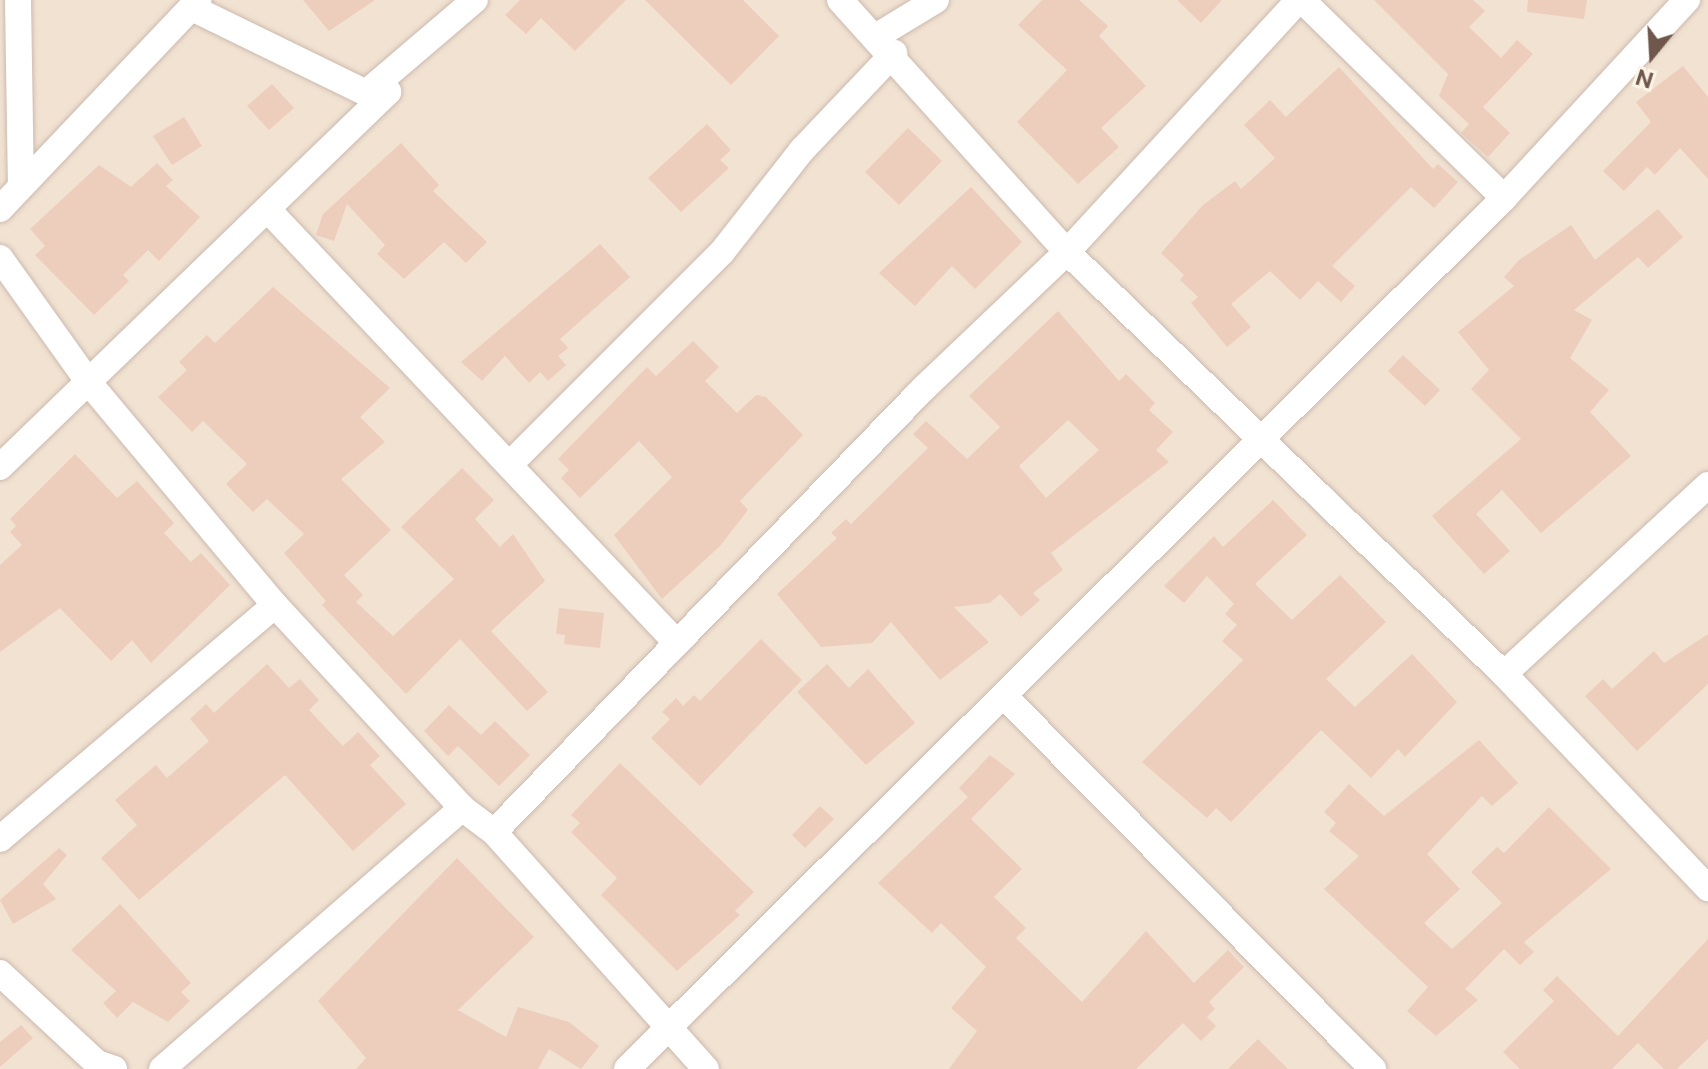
<!DOCTYPE html>
<style>
body{margin:0}
#map{position:relative;width:1708px;height:1069px;overflow:hidden;background:#faf0e3;font-family:"Public Sans",sans-serif}
div>[style]{position:absolute}
[style*='--x']{left:calc(var(--x)*1px);top:calc(var(--y)*1px);width:calc(var(--w)*1px);rotate:calc(var(--a)*1deg)}
.residential>*{inset:0;background:#f1e2d2}
.building>*{inset:0;background:#edcebd}
.roads{filter:drop-shadow(0 0 2px #ccbaae) drop-shadow(0 0 2px #ccbaae)}
.street>*{height:26px;margin:-13px;padding:0 13px;transform-origin:13px;border-radius:13px;background:#fff}
span{translate:-50% -50%;white-space:nowrap;text-align:center;line-height:1.15;-webkit-text-stroke:7px #fdf4e8;paint-order:stroke}
.north{position:absolute;left:1612px;top:16px;width:80px;height:80px;-webkit-text-stroke:6px #fdf4e8;paint-order:stroke;rotate:198deg;font-size:22px;font-weight:700;line-height:32px;text-align:center;color:#6f574b}
.north::after{content:'';display:block;margin:auto;width:28px;height:36px;background:#6f574b;clip-path:polygon(50% 0,100% 100%,50% 72%,0 100%)}
</style>
<div id="map">
<div class="residential">
<i style="clip-path:polygon(0 0,1708px 0,1708px 1069px,0 1069px)"></i>
</div>
<div class="building">
<i style="clip-path:polygon(303px 0,375px 0,329px 31px)"></i>
<i style="clip-path:polygon(520px 0,626px 0,575px 51px,541px 18px,526px 34px,505px 15px)"></i>
<i style="clip-path:polygon(645px 0,743px 0,779px 36px,731px 85px)"></i>
<i style="clip-path:polygon(1042px 0,1079px 0,1108px 26px,1099px 36px,1146px 86px,1101px 128px,1119px 147px,1078px 184px,1017px 122px,1067px 70px,1018px 25px)"></i>
<i style="clip-path:polygon(1177px 0,1222px 0,1201px 23px)"></i>
<i style="clip-path:polygon(1374px 0,1473px 0,1485px 11px,1469px 27px,1501px 58px,1517px 40px,1533px 54px,1483px 107px,1510px 133px,1488px 157px,1461px 133px,1469px 124px,1439px 96px,1448px 74px)"></i>
<i style="clip-path:polygon(1528px 0,1587px 0,1584px 19px,1527px 12px)"></i>
<i style="clip-path:polygon(1683px 66px,1708px 97px,1708px 179px,1680px 148px,1655px 175px,1647px 167px,1624px 191px,1603px 171px,1651px 122px,1636px 102px)"></i>
<i style="clip-path:polygon(1339px 67px,1433px 169px,1438px 164px,1458px 182px,1434px 208px,1411px 187px,1332px 266px,1355px 286px,1341px 302px,1318px 281px,1300px 300px,1270px 271px,1231px 304px,1251px 327px,1227px 347px,1191px 303px,1198px 297px,1180px 280px,1184px 275px,1161px 253px,1203px 205px,1235px 181px,1241px 189px,1275px 158px,1244px 125px,1270px 100px,1286px 117px)"></i>
<i style="clip-path:polygon(272px 84px,294px 108px,269px 130px,247px 106px)"></i>
<i style="clip-path:polygon(184px 117px,202px 146px,172px 165px,153px 136px)"></i>
<i style="clip-path:polygon(707px 124px,731px 150px,720px 160px,729px 168px,681px 212px,648px 178px)"></i>
<i style="clip-path:polygon(908px 128px,942px 161px,899px 205px,865px 172px)"></i>
<i style="clip-path:polygon(401px 143px,439px 185px,433px 191px,487px 242px,466px 263px,444px 242px,404px 279px,377px 254px,385px 245px,347px 204px,334px 241px,316px 235px,323px 214px)"></i>
<i style="clip-path:polygon(157px 163px,173px 180px,166px 186px,200px 217px,159px 261px,148px 250px,123px 275px,129px 281px,94px 315px,35px 255px,45px 246px,30px 229px,99px 165px,131px 187px)"></i>
<i style="clip-path:polygon(971px 187px,1022px 242px,975px 289px,952px 266px,915px 306px,879px 273px)"></i>
<i style="clip-path:polygon(1658px 209px,1683px 237px,1648px 268px,1638px 257px,1574px 310px,1592px 320px,1570px 358px,1609px 390px,1590px 412px,1631px 456px,1541px 533px,1502px 490px,1476px 514px,1510px 551px,1484px 574px,1432px 516px,1521px 439px,1471px 389px,1489px 370px,1458px 332px,1514px 286px,1504px 277px,1519px 260px,1571px 225px,1595px 260px)"></i>
<i style="clip-path:polygon(600px 244px,630px 277px,560px 339px,568px 348px,558px 356px,566px 365px,548px 381px,540px 372px,529px 383px,505px 356px,482px 381px,461px 362px)"></i>
<i style="clip-path:polygon(273px 287px,390px 388px,360px 417px,385px 442px,341px 479px,391px 530px,344px 575px,363px 595px,356px 602px,393px 636px,454px 579px,401px 527px,462px 468px,494px 500px,475px 519px,500px 547px,513px 534px,545px 581px,491px 631px,548px 692px,527px 711px,460px 639px,406px 694px,322px 605px,326px 601px,284px 553px,304px 534px,267px 499px,253px 512px,226px 484px,247px 464px,203px 421px,192px 432px,158px 397px,187px 370px,179px 362px,207px 335px,215px 343px)"></i>
<i style="clip-path:polygon(evenodd,1058px 311px,1119px 381px,1126px 374px,1155px 403px,1149px 410px,1173px 432px,1156px 450px,1169px 462px,1051px 553px,1063px 570px,1033px 593px,1040px 600px,1021px 617px,1000px 594px,990px 603px,954px 607px,989px 642px,940px 680px,891px 622px,872px 643px,821px 647px,777px 594px,837px 538px,831px 533px,846px 519px,851px 524px,928px 448px,913px 434px,926px 421px,967px 459px,1000px 427px,969px 396px,1058px 311px,1068px 420px,1099px 450px,1046px 498px,1019px 466px,1068px 420px)"></i>
<i style="clip-path:polygon(693px 341px,719px 367px,705px 381px,737px 413px,756px 395px,766px 397px,803px 435px,740px 501px,748px 510px,720px 546px,662px 599px,614px 535px,672px 477px,639px 441px,580px 498px,561px 478px,569px 470px,558px 459px,647px 367px,656px 376px)"></i>
<i style="clip-path:polygon(1403px 355px,1440px 390px,1425px 406px,1388px 371px)"></i>
<i style="clip-path:polygon(75px 454px,117px 498px,137px 481px,174px 523px,164px 533px,191px 562px,201px 553px,230px 585px,151px 663px,132px 640px,111px 661px,60px 608px,0 652px,0 565px,22px 545px,10px 532px,16px 526px,10px 519px)"></i>
<i style="clip-path:polygon(1273px 500px,1307px 535px,1255px 584px,1292px 620px,1340px 575px,1386px 622px,1326px 679px,1355px 707px,1412px 654px,1457px 702px,1405px 757px,1398px 749px,1371px 778px,1321px 730px,1231px 822px,1216px 808px,1207px 818px,1142px 762px,1243px 660px,1222px 641px,1237px 625px,1225px 614px,1234px 604px,1207px 576px,1184px 603px,1164px 586px,1214px 536px,1223px 547px)"></i>
<i style="clip-path:polygon(559px 608px,604px 613px,600px 648px,564px 644px,565px 635px,556px 634px)"></i>
<i style="clip-path:polygon(1708px 634px,1708px 684px,1637px 751px,1585px 696px,1603px 679px,1612px 689px,1654px 651px,1664px 663px)"></i>
<i style="clip-path:polygon(761px 639px,802px 680px,700px 786px,651px 738px,670px 719px,662px 712px,676px 698px,683px 706px,694px 695px,700px 701px)"></i>
<i style="clip-path:polygon(267px 664px,289px 688px,300px 679px,319px 700px,309px 710px,343px 746px,358px 732px,380px 756px,370px 765px,406px 804px,353px 851px,285px 775px,139px 900px,101px 858px,137px 825px,115px 800px,156px 765px,167px 778px,209px 741px,190px 719px,206px 704px,214px 713px)"></i>
<i style="clip-path:polygon(827px 664px,849px 688px,868px 669px,915px 723px,866px 765px,797px 692px)"></i>
<i style="clip-path:polygon(449px 705px,481px 735px,495px 721px,530px 755px,499px 786px,458px 746px,448px 756px,424px 731px)"></i>
<i style="clip-path:polygon(1479px 740px,1518px 783px,1492px 806px,1482px 796px,1427px 854px,1460px 889px,1424px 923px,1452px 949px,1462px 940px,1502px 903px,1471px 872px,1497px 847px,1504px 853px,1549px 807px,1611px 869px,1524px 942px,1534px 952px,1520px 965px,1504px 949px,1465px 989px,1478px 1000px,1436px 1036px,1407px 1011px,1428px 987px,1324px 889px,1359px 856px,1329px 831px,1336px 823px,1324px 812px,1349px 784px,1384px 816px)"></i>
<i style="clip-path:polygon(990px 755px,1015px 774px,971px 819px,1022px 869px,994px 897px,1026px 928px,1016px 938px,1082px 1002px,1146px 931px,1194px 983px,1228px 950px,1244px 967px,1209px 1002px,1215px 1009px,1207px 1017px,1216px 1026px,1201px 1041px,1183px 1023px,1136px 1069px,949px 1069px,977px 1031px,951px 1008px,986px 967px,941px 923px,932px 933px,878px 883px,968px 797px,959px 788px)"></i>
<i style="clip-path:polygon(620px 763px,754px 892px,735px 911px,740px 915px,677px 971px,601px 895px,617px 878px,571px 832px,580px 823px,571px 815px)"></i>
<i style="clip-path:polygon(820px 806px,834px 819px,805px 848px,792px 835px)"></i>
<i style="clip-path:polygon(59px 848px,67px 855px,43px 884px,56px 899px,13px 924px,0 900px)"></i>
<i style="clip-path:polygon(457px 858px,534px 937px,458px 1010px,506px 1037px,518px 1007px,569px 1022px,599px 1046px,581px 1069px,549px 1049px,538px 1069px,356px 1069px,366px 1058px,318px 1001px)"></i>
<i style="clip-path:polygon(120px 904px,191px 983px,181px 992px,190px 1001px,168px 1022px,133px 1002px,117px 1018px,103px 1003px,116px 991px,71px 950px)"></i>
<i style="clip-path:polygon(1708px 939px,1708px 1039px,1677px 1069px,1664px 1069px,1638px 1043px,1612px 1069px,1520px 1069px,1503px 1052px,1554px 1001px,1543px 990px,1557px 976px,1618px 1036px)"></i>
<i style="clip-path:polygon(21px 1025px,33px 1038px,0 1067px,0 1042px)"></i>
<i style="clip-path:polygon(1258px 1039px,1288px 1069px,1228px 1069px)"></i>
</div>
<div class="roads">
<div class="street">
<i style="--x:18;--y:0;--w:181;--a:89.1"></i>
<i style="--x:840;--y:0;--w:339;--a:48"></i>
<i style="--x:1067;--y:252;--w:607;--a:44"></i>
<i style="--x:1504;--y:674;--w:296;--a:46.4"></i>
<i style="--x:1302;--y:0;--w:283;--a:44.4"></i>
<i style="--x:192;--y:8;--w:194;--a:26"></i>
<i style="--x:877;--y:36;--w:69;--a:-31.4"></i>
<i style="--x:0;--y:209;--w:288;--a:-46.5"></i>
<i style="--x:270;--y:212;--w:590;--a:46.65"></i>
<i style="--x:0;--y:258;--w:155;--a:54.5"></i>
<i style="--x:90;--y:384;--w:288;--a:50.1"></i>
<i style="--x:275;--y:605;--w:276;--a:47.3"></i>
<i style="--x:462;--y:808;--w:40;--a:37"></i>
<i style="--x:494;--y:832;--w:318;--a:48.2"></i>
<i style="--x:512;--y:462;--w:297;--a:-45"></i>
<i style="--x:722;--y:252;--w:130;--a:-51.9"></i>
<i style="--x:802;--y:150;--w:134;--a:-46.5"></i>
<i style="--x:0;--y:467;--w:540;--a:-44.02"></i>
<i style="--x:388;--y:92;--w:22;--a:177"></i>
<i style="--x:366;--y:93;--w:143;--a:-40.5"></i>
<i style="--x:1504;--y:674;--w:278;--a:-42.8"></i>
<i style="--x:1004;--y:696;--w:525;--a:45.31"></i>
<i style="--x:494;--y:832;--w:620;--a:-45.92"></i>
<i style="--x:925;--y:387;--w:196;--a:-43.6"></i>
<i style="--x:1067;--y:252;--w:343;--a:-47.4"></i>
<i style="--x:0;--y:839;--w:361;--a:-40.4"></i>
<i style="--x:0;--y:973;--w:132;--a:42.9"></i>
<i style="--x:97;--y:1063;--w:18;--a:19"></i>
<i style="--x:162;--y:1069;--w:398;--a:-41"></i>
<i style="--x:627;--y:1069;--w:1236;--a:-44.8"></i>
<i style="--x:1504;--y:198;--w:270;--a:-47.3"></i>
</div>
</div>
<div class="north">N</div>
</div>
